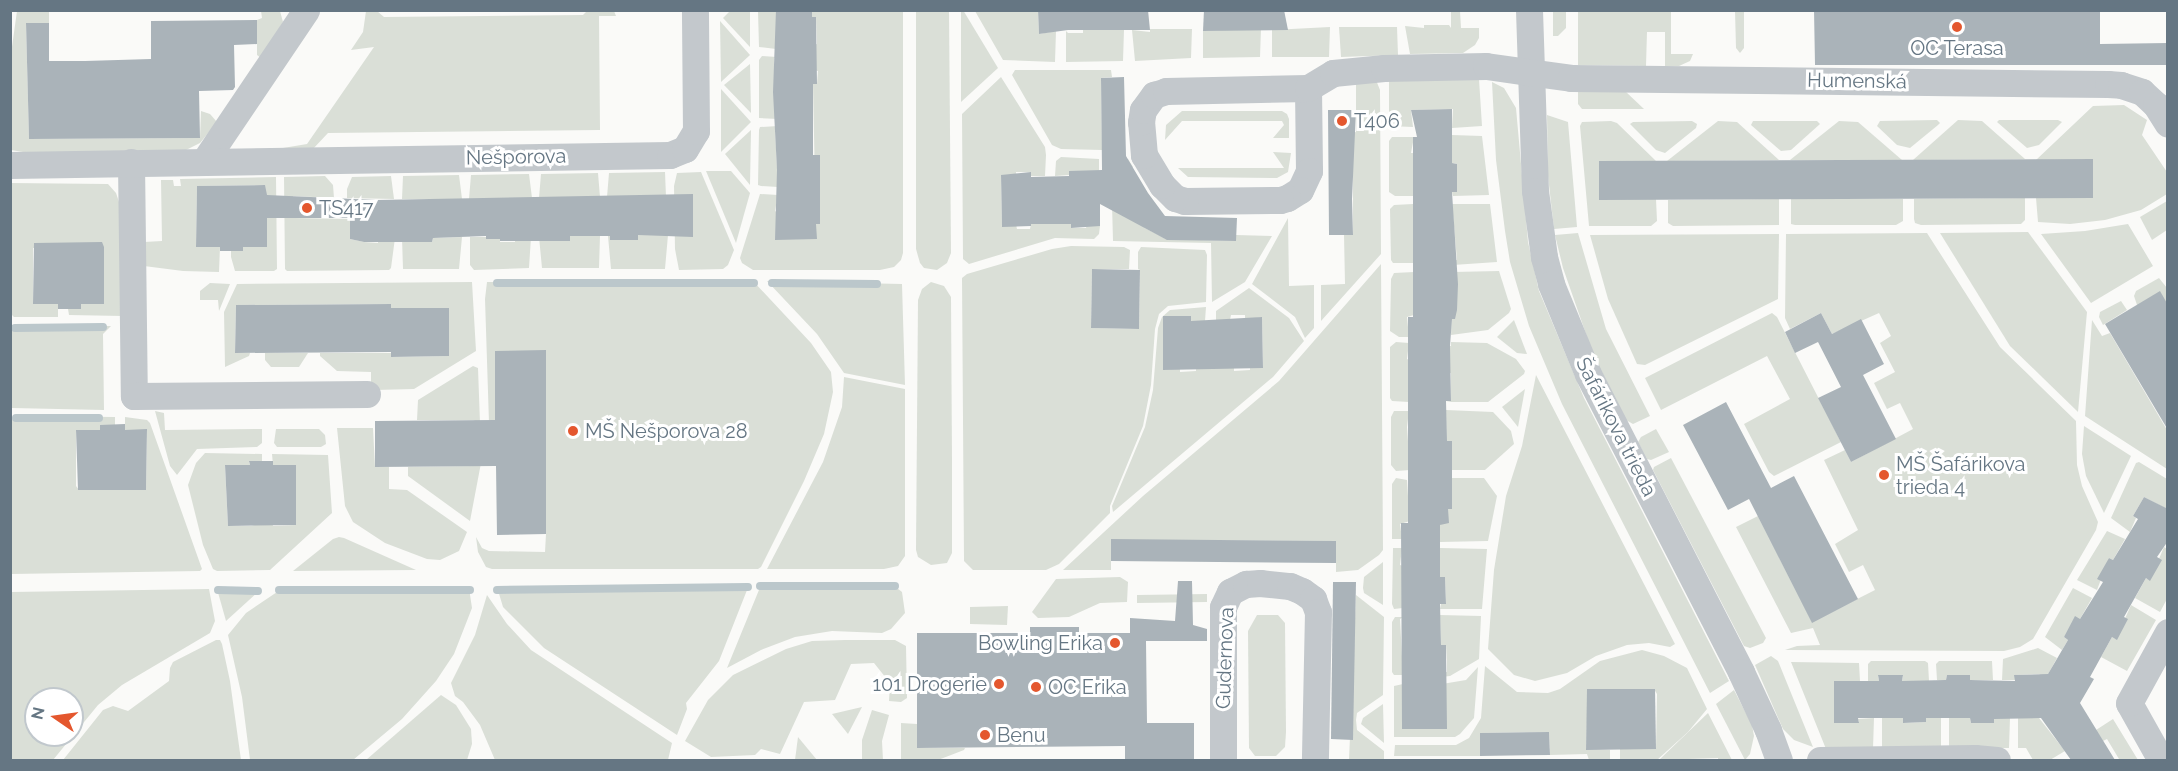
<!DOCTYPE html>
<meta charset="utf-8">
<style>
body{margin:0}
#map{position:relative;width:2178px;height:771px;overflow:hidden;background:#fafaf8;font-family:Raleway,sans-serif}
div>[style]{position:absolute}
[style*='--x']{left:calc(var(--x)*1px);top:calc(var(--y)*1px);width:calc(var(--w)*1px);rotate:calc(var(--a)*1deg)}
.green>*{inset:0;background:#dadfd7}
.stream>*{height:8px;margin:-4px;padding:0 4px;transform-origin:4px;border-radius:4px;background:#bbc7cb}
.building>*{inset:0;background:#aab3b9}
.street>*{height:27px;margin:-13.5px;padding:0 13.5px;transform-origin:13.5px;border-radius:13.5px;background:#c3c8cc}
.dots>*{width:16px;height:16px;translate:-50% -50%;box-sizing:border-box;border:3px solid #fff;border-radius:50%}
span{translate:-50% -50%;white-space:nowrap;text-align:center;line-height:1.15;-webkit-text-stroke:6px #fff;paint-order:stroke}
.poi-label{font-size:20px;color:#657683}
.left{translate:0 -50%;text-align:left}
.right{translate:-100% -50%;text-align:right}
.street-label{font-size:20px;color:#657683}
.frame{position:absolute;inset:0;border:12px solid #657683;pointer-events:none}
.north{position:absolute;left:24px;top:687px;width:60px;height:60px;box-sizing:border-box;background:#fff;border:2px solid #c1c8cd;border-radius:50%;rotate:283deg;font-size:16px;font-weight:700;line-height:24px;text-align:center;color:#657683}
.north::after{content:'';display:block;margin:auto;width:21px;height:27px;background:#e4572e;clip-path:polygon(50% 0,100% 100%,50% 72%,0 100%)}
</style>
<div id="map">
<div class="green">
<i style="clip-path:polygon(963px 10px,998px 68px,961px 102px,961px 11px)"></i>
<i style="clip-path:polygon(17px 11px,49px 11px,49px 23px,26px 23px,29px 139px,200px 138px,201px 111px,210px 114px,217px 122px,200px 143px,184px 151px,41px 155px,11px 150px,10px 61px)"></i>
<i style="clip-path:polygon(261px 11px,280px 11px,283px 22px,261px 58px,257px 55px,257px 20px,262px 18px)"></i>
<i style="clip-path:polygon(366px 11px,377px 11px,384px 17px,583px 15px,587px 11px,614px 11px,616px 16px,599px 16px,600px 130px,328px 133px,312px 150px,283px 148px,307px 144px,374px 47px,351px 50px,363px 32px)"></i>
<i style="clip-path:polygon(730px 11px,750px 11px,750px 47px,723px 18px)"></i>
<i style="clip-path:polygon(758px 11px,776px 11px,776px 49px,759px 47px)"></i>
<i style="clip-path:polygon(812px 11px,903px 11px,903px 253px,901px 260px,894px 267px,880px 270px,753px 270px,742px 263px,740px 258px,760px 194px,778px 195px,775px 211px,816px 237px,813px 84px,817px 84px,818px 71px,812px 70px,812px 45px,817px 44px,816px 17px,812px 17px)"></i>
<i style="clip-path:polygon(916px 11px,949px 11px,951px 253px,947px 263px,937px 270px,924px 268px,920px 263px,916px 249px)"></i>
<i style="clip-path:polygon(975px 11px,1038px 11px,1039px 34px,1056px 31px,1055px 62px,1003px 60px)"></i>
<i style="clip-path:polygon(1451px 11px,1460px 11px,1461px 28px,1479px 28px,1479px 38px,1475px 45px,1463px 53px,1410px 54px,1405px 26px,1424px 28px,1424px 25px,1449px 25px,1451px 28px)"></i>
<i style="clip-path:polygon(1553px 11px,1566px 11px,1566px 28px,1558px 36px,1553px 36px)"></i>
<i style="clip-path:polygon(1578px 11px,1671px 11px,1671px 54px,1693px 54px,1690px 61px,1679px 66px,1665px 66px,1665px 32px,1647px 32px,1646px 66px,1578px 65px)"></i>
<i style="clip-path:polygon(1735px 11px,1744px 11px,1744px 48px,1740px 53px,1736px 48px)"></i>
<i style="clip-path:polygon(720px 21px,750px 55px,721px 82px)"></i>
<i style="clip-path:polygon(1330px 27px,1329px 57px,1272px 57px,1272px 30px)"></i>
<i style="clip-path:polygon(1339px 27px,1397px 27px,1398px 55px,1341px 57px)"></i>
<i style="clip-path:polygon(1261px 28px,1260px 57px,1203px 58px,1203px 31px)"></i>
<i style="clip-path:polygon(1150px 29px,1192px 29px,1191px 58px,1135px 61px,1132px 30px,1150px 32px)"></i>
<i style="clip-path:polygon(1083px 30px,1124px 30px,1123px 61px,1066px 62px,1066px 31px,1068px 33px,1083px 33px)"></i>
<i style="clip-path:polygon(762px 56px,777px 57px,774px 58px,774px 72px,778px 119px,759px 118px,759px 60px)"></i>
<i style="clip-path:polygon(750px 64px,751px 113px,724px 85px)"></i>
<i style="clip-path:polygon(1111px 70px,1112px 77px,1101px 78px,1102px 150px,1061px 149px,1052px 145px,1012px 75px,1015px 70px)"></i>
<i style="clip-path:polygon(1001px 77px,1045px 147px,1046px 155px,1045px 176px,1031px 176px,1030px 172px,1016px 172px,1016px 177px,1001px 175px,1002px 227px,1004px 225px,1016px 225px,1017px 229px,1030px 229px,1031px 224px,1071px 224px,1071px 228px,1086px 228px,1087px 224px,1100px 226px,1099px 234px,1094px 239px,1055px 238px,969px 264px,963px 259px,962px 114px)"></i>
<i style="clip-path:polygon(1479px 79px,1482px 126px,1452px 128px,1453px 109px,1411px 110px,1413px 127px,1389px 126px,1389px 80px)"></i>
<i style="clip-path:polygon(1356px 80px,1376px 80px,1380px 90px,1381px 254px,1321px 321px,1321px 285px,1345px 284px,1344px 235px,1353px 234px,1353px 133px,1356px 132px)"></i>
<i style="clip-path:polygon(1492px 82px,1504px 88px,1516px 108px,1528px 242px,1539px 291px,1584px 398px,1729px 681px,1710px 693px,1562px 404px,1529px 326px,1510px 262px,1505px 231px,1496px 160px)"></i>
<i style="clip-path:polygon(721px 89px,751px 122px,721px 152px)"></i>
<i style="clip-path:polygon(1578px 90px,1625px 91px,1644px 109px,1582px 109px,1578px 104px)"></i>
<i style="clip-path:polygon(2124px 105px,2147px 120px,2142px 135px,2167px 172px,2167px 194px,2141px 210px,2105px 220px,2070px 224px,2038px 222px,2036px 198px,2093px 159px,2036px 160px,2093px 106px)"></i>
<i style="clip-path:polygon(1182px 111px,1282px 111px,1287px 114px,1289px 119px,1289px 138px,1273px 138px,1284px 125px,1282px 121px,1182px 121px,1165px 140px,1166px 125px)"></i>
<i style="clip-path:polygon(1547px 115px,1568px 122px,1577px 227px,1554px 229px,1548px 176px)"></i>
<i style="clip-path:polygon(1937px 120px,1940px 123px,1938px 125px,1910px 148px,1897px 145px,1877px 126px,1880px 121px)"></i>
<i style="clip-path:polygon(1958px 120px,1982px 121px,2025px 159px,1913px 160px)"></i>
<i style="clip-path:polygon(1999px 120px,2058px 120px,2062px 122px,2039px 145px,2027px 148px,1997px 122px)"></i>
<i style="clip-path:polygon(1611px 121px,1617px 123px,1656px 161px,1599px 161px,1600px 199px,1656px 199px,1657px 221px,1651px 226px,1589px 226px,1580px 126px,1582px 122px)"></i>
<i style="clip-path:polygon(1692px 121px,1697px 124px,1696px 128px,1665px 153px,1656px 150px,1630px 124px,1633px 122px)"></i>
<i style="clip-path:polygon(1718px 121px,1737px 122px,1779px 160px,1667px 161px)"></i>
<i style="clip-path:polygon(1753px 121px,1817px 121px,1820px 124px,1791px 150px,1781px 151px,1751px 125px)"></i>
<i style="clip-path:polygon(1839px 121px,1858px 122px,1902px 160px,1790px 160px)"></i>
<i style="clip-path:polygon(778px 126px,775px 129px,778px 187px,761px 186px,758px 185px,759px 130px,760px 127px)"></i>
<i style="clip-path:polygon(751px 130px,750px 185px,725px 154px)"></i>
<i style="clip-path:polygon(1452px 135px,1482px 136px,1489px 195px,1453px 196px,1452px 192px,1457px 191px,1457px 164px,1452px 163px)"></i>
<i style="clip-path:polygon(1392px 137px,1414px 137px,1411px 153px,1413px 153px,1413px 196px,1395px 196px,1389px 192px,1389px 141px)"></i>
<i style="clip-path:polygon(1273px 152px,1291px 153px,1288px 172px,1277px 178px,1188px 177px,1178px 168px,1284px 168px)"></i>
<i style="clip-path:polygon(1061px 157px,1099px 159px,1099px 173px,1070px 171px,1069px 175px,1055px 176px,1056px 161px)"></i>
<i style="clip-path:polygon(1128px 159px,1133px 167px,1113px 179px,1145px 228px,1166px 239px,1235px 241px,1236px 235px,1272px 236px,1245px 282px,1212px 302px,1211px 243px,1113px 241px,1111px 167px,1121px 160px)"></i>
<i style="clip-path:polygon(706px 171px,731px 171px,750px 193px,736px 243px)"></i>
<i style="clip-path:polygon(665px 172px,666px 197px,607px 197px,609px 173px)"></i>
<i style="clip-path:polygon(701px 172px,734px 250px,728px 265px,723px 269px,679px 270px,675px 249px,674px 186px,677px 173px)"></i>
<i style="clip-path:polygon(598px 173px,600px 197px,539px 198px,541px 174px)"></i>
<i style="clip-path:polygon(529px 174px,532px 198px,469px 199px,471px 175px)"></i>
<i style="clip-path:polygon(459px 175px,462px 199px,402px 199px,403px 176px)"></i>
<i style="clip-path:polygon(325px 176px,333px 185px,334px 198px,293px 196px,294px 218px,350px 219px,350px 239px,364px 242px,378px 243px,378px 238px,395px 238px,391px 268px,389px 270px,287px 271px,285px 269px,284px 177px)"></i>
<i style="clip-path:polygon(391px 176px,394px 199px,347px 198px,347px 189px,352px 177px)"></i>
<i style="clip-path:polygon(276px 177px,277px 269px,274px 271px,235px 271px,231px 257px,231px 251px,243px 251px,243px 247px,267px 246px,265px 185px,197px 186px,196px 247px,220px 247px,219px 272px,183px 271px,144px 266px,144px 242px,162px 241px,161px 180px,173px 180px,174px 186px,181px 186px,180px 179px)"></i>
<i style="clip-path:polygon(10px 183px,108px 184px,116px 193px,121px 208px,123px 316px,69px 315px,68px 309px,81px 309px,81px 304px,104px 304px,104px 247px,33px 248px,33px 304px,58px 304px,58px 317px,14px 317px,11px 314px)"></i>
<i style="clip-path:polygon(2025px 198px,2025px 220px,2021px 224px,1921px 225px,1915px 223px,1914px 219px,1914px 199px)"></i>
<i style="clip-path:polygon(1779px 199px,1779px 225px,1673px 226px,1668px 223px,1668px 200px)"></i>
<i style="clip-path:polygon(1791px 199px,1903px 199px,1903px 221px,1896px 225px,1795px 225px,1791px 224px)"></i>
<i style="clip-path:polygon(2167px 201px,2167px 230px,2152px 240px,2140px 217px)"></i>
<i style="clip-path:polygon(1413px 204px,1414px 263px,1393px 263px,1391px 260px,1390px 209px,1394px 205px)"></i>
<i style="clip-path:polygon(1452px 204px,1490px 204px,1497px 262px,1453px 265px,1453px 260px,1457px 260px)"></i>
<i style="clip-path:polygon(1288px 218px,1289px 286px,1314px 285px,1314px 328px,1305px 338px,1295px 317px,1252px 284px)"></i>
<i style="clip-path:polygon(2128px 224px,2153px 266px,2091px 303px,2041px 234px,2085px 231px)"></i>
<i style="clip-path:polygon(2028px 232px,2087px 312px,2078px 412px,2010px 346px,1940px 233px)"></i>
<i style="clip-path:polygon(1578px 233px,1606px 329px,1650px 416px,1633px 424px,1626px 420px,1593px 354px,1563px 268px,1555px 235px)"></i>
<i style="clip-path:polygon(1927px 233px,2000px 347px,2076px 421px,2077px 465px,2082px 486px,2098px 522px,2096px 530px,2033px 639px,2020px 647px,2004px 651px,1785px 650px,1797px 646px,1820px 645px,1813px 628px,1791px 633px,1736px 527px,1758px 516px,1812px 622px,1875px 590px,1863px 565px,1849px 572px,1835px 544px,1858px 530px,1824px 460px,1845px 450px,1851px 462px,1913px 429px,1900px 403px,1887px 409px,1874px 383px,1895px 372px,1880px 343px,1891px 336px,1879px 313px,1832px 334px,1821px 313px,1790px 329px,1785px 318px,1786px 234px)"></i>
<i style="clip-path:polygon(1779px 234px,1778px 299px,1645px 365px,1637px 364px,1608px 299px,1590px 235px)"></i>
<i style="clip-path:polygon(638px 235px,668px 235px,665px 269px,611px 269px,608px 236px,610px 236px,610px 240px,637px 240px)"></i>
<i style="clip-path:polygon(570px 236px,600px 236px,599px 268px,542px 268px,539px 237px,542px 241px,570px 241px)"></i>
<i style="clip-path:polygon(462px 237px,459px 269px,403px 269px,402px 238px,405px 238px,406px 242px,432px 242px,433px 238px)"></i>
<i style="clip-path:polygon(470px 237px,500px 237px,500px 242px,515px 242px,515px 237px,531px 237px,529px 268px,474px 270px,470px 265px)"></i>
<i style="clip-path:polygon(1071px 246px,1124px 247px,1130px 250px,1129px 269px,1092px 269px,1091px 328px,1139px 329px,1140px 270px,1138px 269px,1138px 252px,1141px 247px,1205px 250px,1207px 255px,1206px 302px,1168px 306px,1159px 314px,1155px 329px,1151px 385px,1143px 426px,1110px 506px,1110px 513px,1059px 564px,1046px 570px,973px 570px,964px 561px,962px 278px,967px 274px,1052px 249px)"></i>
<i style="clip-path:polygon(1381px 264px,1383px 550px,1379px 555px,1358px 570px,1336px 572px,1336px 541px,1111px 540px,1111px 570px,1063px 570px,1143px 496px,1279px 381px)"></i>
<i style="clip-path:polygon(1499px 271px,1511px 309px,1509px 313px,1488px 330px,1451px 335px,1453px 272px)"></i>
<i style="clip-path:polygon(1414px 272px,1414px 315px,1407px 317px,1409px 337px,1399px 337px,1390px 331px,1391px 279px,1394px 273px)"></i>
<i style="clip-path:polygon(2159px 278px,2167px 288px,2167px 305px,2137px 305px,2134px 296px,2136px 291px)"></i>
<i style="clip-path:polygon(753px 281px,811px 343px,831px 372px,833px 392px,824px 434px,804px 481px,761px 567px,758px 569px,492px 569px,486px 567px,478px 552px,476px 537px,482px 548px,489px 551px,545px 552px,546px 534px,546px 351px,495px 351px,495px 423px,489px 423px,485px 299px,487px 282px)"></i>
<i style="clip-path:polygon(767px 281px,902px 284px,905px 385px,844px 373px,817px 334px)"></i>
<i style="clip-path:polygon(472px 282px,476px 351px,414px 389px,375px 390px,371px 386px,371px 372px,337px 371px,320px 356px,320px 353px,391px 353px,391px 357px,449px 356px,449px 308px,391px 308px,391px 304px,236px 305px,235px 353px,250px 353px,249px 356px,225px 367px,224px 312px,237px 284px)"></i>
<i style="clip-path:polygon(931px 282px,944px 286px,951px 297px,952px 461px,952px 553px,947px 563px,931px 565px,918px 557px,916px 550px,918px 300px,922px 289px)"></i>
<i style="clip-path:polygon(210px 283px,230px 284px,219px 311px,218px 300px,200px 300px,200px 291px)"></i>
<i style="clip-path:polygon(1249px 288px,1289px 318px,1304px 341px,1273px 377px,1113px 512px,1112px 506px,1145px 427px,1153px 390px,1158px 328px,1162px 317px,1170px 310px,1206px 307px,1205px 321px,1191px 321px,1191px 316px,1176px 316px,1163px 370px,1180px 368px,1180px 372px,1196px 371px,1196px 368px,1234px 367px,1234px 371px,1250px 370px,1250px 366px,1263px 368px,1262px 317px,1245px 320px,1245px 315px,1231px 315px,1230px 320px,1216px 320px,1216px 311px)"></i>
<i style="clip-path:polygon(2121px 301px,2127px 310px,2103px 325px,2099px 317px,2100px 312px)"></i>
<i style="clip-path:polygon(1772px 313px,1777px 317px,1841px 442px,1774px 476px,1769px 472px,1744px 424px,1790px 399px,1767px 356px,1661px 410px,1645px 378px)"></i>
<i style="clip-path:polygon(1514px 320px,1527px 354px,1517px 353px,1497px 337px)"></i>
<i style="clip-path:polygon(2092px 320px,2102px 336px,2110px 333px,2167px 430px,2167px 469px,2085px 416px)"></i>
<i style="clip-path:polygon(15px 326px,111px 326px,103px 334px,104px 410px,12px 408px,11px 331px)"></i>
<i style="clip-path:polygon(1396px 342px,1409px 343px,1407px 359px,1409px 360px,1409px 402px,1392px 401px,1390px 398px,1390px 347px)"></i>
<i style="clip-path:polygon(1451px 342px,1487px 343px,1516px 359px,1525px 371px,1524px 374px,1488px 402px,1446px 402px,1451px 401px,1451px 373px,1446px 373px,1446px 346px,1451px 346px)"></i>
<i style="clip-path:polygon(265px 353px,308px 353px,299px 367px,271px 367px,265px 360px)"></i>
<i style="clip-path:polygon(473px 366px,478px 368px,480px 423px,473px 420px,417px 420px,418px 400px)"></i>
<i style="clip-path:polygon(1536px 375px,1675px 644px,1670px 647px,1649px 643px,1627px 645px,1596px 656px,1567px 673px,1535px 681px,1514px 675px,1488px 649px,1494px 570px,1506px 496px,1522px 446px)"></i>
<i style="clip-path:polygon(844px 377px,905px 389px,905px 556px,898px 566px,884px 569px,767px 569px,823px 462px,842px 407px)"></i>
<i style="clip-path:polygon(1525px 389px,1518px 427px,1502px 407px)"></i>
<i style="clip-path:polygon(1446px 410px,1493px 412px,1511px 431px,1514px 444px,1485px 470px,1447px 470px)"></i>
<i style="clip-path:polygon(155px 411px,164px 413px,165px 430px,262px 429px,262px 443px,257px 447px,197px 449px,177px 475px,170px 466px)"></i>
<i style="clip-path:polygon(1394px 411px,1409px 411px,1407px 427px,1410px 470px,1396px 471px,1391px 465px,1391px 417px)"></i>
<i style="clip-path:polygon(15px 416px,115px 417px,115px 425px,100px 425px,100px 430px,76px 430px,76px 486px,79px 490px,146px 490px,147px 430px,125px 430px,125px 417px,147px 420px,150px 423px,202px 569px,200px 571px,11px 574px,12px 420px)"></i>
<i style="clip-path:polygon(2084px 426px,2131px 456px,2104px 513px,2086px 476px,2082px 454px)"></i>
<i style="clip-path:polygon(337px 428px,373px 428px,375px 467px,389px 467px,389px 489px,407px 490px,467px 532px,459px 551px,440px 560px,427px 559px,385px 543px,353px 522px,345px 506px)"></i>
<i style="clip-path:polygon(276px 429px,319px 429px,325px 435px,326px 444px,321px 447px,277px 447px,274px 443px)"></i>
<i style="clip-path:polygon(1656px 429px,1669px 452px,1651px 460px,1647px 459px,1638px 442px,1641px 437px)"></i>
<i style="clip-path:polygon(205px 453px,262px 454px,262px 461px,249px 462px,250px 465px,225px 466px,228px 526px,251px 526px,272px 521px,273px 526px,296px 525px,296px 465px,273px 465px,272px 454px,328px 455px,332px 513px,270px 570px,217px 571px,213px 569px,203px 545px,188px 485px,196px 463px)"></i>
<i style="clip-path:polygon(1671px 458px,1766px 638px,1763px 643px,1750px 648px,1744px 646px,1653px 470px,1654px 467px)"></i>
<i style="clip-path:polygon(2139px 462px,2167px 479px,2167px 509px,2144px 497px,2133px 516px,2136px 518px,2130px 532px,2111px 518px,2136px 463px)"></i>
<i style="clip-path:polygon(481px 463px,470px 521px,408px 476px,408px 467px,474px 466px)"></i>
<i style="clip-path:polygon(1396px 478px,1407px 480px,1408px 496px,1410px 496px,1410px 521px,1400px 524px,1402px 539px,1392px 539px,1392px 484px)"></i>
<i style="clip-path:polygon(1447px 478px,1484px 478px,1497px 496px,1488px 541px,1440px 542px,1440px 525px,1447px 520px)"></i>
<i style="clip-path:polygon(2107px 531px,2125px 539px,2113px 560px,2109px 558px,2097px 590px,2077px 580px)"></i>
<i style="clip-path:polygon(339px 537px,344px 538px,416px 570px,293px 571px,333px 539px)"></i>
<i style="clip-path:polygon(2164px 547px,2167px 549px,2167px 599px,2160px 612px,2135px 598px,2146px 578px,2150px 580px)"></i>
<i style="clip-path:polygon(1393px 548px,1402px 548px,1400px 565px,1403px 566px,1403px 608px,1394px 609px,1392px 604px)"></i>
<i style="clip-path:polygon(1440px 548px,1487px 549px,1482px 609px,1440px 609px,1441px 604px,1446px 604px,1445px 577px,1440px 577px)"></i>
<i style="clip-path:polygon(1383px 562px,1383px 605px,1364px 593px,1363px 588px,1364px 577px)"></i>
<i style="clip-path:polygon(1120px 577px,1128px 582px,1127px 602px,1100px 603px,1069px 617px,1038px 618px,1032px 612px,1056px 579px)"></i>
<i style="clip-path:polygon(892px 584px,902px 592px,905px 613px,891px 629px,882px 633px,832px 631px,795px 637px,761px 650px,727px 668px,761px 585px)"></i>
<i style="clip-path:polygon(749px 585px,719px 661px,686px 703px,687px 709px,677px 735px,544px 648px,503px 607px,497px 587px)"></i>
<i style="clip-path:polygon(283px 588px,469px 588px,472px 608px,454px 654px,436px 681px,402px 719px,353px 760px,250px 760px,242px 697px,228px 635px,246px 613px)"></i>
<i style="clip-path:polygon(2073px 588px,2092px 598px,2080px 619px,2064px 637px,2068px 640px,2062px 650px,2045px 637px)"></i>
<i style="clip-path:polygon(evenodd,209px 589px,215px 621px,210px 633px,122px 685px,98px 705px,53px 760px,11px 760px,11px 592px,209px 589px,36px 699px,72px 699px,72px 735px,36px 735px,36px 699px)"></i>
<i style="clip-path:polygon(217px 589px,258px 589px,258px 592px,226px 621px)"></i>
<i style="clip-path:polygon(1207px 594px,1207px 602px,1137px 603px,1137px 595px)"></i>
<i style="clip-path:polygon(487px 595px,507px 624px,531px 650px,672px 743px,668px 760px,495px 760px,480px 725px,463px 702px,455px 696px,451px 683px,475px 635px)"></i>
<i style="clip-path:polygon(1356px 595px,1384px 617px,1383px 695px,1357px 713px,1356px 720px,1357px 730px,1384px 751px,1384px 760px,1349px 760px)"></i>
<i style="clip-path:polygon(2131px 605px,2156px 620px,2127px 671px,2101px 657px,2112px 637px,2116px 639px)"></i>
<i style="clip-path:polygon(1008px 606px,1007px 625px,970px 624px,970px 607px)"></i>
<i style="clip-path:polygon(1257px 615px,1278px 615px,1285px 623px,1286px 732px,1285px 747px,1276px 756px,1255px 756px,1249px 748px,1248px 631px)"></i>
<i style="clip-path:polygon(1440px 615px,1481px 616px,1479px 659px,1450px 676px,1441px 677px,1442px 672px,1447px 672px,1447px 660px,1446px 645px,1441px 645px)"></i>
<i style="clip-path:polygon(1395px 617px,1403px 617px,1400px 619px,1403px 675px,1394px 675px,1392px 672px,1392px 622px)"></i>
<i style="clip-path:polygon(216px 640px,220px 640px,222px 644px,230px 681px,241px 760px,63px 760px,103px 710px,113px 706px,128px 711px,169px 681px,170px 668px,173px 662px)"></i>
<i style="clip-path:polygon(845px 640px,895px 640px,906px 646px,907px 698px,901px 702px,889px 701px,890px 683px,874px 663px,851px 664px,835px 700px,804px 702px,780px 754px,761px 749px,755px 755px,711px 757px,685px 741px,708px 700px,733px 675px,786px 649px,812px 641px)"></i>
<i style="clip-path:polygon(2038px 648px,2057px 658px,2046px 678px,2039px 674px,2015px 675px,2015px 680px,2002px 680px,2003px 659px)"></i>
<i style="clip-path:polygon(1642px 650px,1664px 656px,1687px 668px,1707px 709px,1688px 732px,1657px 760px,1620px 760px,1620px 749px,1656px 749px,1657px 694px,1654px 689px,1588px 689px,1586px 749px,1610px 750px,1610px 760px,1589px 760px,1587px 754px,1550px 755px,1549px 732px,1480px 733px,1480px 756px,1394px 756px,1395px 745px,1456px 745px,1469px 738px,1481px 718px,1485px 666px,1517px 692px,1548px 693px,1560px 689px,1600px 661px)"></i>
<i style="clip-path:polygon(1771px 656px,1778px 661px,1813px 747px,1794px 740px,1783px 729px,1755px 665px)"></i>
<i style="clip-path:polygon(1871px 661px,1925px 661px,1928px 663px,1929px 681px,1902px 681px,1903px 676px,1878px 676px,1879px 681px,1868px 681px,1868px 664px)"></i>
<i style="clip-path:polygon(1939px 661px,1992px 661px,1993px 680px,1970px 680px,1970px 675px,1947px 675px,1946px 681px,1937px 680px,1936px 664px)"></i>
<i style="clip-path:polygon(1791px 662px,1859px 663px,1860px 681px,1834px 681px,1834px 718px,1859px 722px,1858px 719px,1874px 718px,1873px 749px,1826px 749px)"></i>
<i style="clip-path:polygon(1478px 667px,1474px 718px,1460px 734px,1455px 737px,1394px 737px,1394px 686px,1403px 684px,1403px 701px,1442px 684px,1466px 680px)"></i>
<i style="clip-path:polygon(1734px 690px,1752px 725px,1754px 736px,1750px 754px,1745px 760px,1716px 704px)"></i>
<i style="clip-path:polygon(441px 695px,456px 705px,471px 729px,472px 744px,467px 760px,366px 760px)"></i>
<i style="clip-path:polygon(1383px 704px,1384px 743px,1361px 724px,1363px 718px)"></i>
<i style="clip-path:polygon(862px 707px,848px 734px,832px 714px)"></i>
<i style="clip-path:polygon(872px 710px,889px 715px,882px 741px,883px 760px,862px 759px,862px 740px)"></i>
<i style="clip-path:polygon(1708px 713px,1732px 760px,1718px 760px,1718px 758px,1659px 760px)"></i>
<i style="clip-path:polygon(1882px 718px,1903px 718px,1903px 723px,1926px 722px,1926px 718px,1941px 718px,1941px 748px,1882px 749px)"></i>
<i style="clip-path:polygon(1949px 718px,1970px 718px,1971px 723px,1994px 722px,1994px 718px,2010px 718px,2009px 748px,1949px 748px)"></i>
<i style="clip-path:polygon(2018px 718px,2039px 718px,2065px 751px,2050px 760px,2033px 760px,2026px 748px,2018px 748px)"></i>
<i style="clip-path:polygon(2113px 719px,2138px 760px,2117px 760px,2119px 759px,2107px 739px,2103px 741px,2096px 730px)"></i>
<i style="clip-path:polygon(901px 723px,917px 724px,917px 748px,965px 748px,964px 750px,938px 760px,901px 760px)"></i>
<i style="clip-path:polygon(798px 737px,817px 760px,795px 760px)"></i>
</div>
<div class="stream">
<i style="--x:497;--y:283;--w:257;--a:0"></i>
<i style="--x:772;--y:283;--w:105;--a:0.5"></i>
<i style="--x:15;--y:328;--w:88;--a:-0.7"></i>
<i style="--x:16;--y:418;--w:83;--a:0"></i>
<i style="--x:760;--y:586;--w:135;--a:0"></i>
<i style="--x:218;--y:590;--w:40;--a:1.4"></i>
<i style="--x:279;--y:590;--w:191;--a:0"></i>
<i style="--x:497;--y:590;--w:251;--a:-0.7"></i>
</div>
<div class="building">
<i style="clip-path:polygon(776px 10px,812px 10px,812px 17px,816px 17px,817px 84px,813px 84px,813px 155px,820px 155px,820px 224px,816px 224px,817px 239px,775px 240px,777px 170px,773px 92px)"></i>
<i style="clip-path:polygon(1038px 10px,1148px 10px,1150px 30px,1068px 30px,1039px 34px)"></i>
<i style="clip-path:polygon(1204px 10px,1284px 10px,1288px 30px,1203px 31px)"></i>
<i style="clip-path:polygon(1814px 10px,2100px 10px,2100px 44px,2168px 43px,2168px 65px,1815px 65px)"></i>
<i style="clip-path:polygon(257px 20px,257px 44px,234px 45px,235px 87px,233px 90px,199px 91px,200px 138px,29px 139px,26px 23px,49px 23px,49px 61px,85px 61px,151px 59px,151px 21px)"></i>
<i style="clip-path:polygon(1124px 77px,1126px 156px,1148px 193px,1165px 216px,1237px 218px,1236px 241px,1167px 240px,1100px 204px,1100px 226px,1071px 228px,1071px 224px,1031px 224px,1031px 226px,1002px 227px,1001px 175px,1031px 172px,1031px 177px,1069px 176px,1069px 171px,1102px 170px,1101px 78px)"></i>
<i style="clip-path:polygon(1452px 109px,1452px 163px,1457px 164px,1457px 192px,1452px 192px,1458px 284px,1457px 310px,1455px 319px,1452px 319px,1450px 346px,1451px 401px,1446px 401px,1447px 441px,1452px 441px,1452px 509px,1448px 509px,1449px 523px,1440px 525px,1440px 577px,1445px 577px,1446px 604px,1440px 604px,1441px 645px,1446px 645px,1447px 729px,1402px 729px,1401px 523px,1408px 523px,1408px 317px,1413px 317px,1413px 137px,1417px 137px,1411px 110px)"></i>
<i style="clip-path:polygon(1328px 110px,1356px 110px,1352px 199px,1353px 235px,1329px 235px)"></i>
<i style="clip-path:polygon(2093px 159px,2093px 198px,1599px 200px,1599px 161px)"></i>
<i style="clip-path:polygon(265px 185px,267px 195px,376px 200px,693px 194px,693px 237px,638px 235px,638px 240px,610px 240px,610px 236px,570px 236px,570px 241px,500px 241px,500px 239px,486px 239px,486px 236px,433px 238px,432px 242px,364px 242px,350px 239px,350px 218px,267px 218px,267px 247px,243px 247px,243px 251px,220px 251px,220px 247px,196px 247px,197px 186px)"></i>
<i style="clip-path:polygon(102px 242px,104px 247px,104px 304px,81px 304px,81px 309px,58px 309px,58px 304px,33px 304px,34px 243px)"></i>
<i style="clip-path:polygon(1092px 269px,1140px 270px,1139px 329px,1091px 328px)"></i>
<i style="clip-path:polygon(2160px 291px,2168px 305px,2168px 430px,2105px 324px)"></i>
<i style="clip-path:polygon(391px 304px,391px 308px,449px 308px,449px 356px,391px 357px,391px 352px,235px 353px,236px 305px)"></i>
<i style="clip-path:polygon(1821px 313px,1832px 334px,1861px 319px,1884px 364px,1863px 375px,1896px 439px,1851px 462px,1818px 398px,1841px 387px,1818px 342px,1795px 353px,1785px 332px)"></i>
<i style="clip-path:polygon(1163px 316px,1191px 316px,1191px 321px,1262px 317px,1263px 368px,1163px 370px)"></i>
<i style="clip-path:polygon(546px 350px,546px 534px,497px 535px,496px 466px,375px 467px,375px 421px,495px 420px,495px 351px)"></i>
<i style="clip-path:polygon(1726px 402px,1771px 488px,1794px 476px,1858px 599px,1812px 623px,1749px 499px,1728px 510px,1683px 425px)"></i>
<i style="clip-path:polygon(125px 424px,125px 430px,147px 429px,146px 490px,78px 490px,76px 430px,100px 430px,100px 425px)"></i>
<i style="clip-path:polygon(249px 461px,273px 461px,273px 465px,296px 465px,296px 525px,228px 526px,225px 465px,250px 465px)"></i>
<i style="clip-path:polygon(2144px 497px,2168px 509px,2168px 541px,2157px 557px,2162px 560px,2150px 581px,2146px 578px,2124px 617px,2128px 619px,2117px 640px,2112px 637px,2090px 677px,2094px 679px,2080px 703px,2115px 760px,2071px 760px,2041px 718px,1994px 719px,1994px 723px,1971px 723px,1970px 718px,1926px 718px,1926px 722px,1903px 723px,1903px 718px,1858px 718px,1859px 723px,1834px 723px,1834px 681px,1879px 681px,1878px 675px,1903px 675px,1902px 681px,1946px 680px,1947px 675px,1970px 675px,1970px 680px,2015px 681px,2014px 675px,2048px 674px,2068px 640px,2064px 637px,2075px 616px,2080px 619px,2103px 582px,2097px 579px,2109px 558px,2113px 560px,2138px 519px,2133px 516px)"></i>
<i style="clip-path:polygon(1111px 539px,1336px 541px,1336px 563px,1111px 561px)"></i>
<i style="clip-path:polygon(1178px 581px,1192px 581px,1193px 625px,1207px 629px,1207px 641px,1146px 641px,1147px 723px,1194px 723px,1194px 760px,1125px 760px,1125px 746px,917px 748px,917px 633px,1030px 633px,1030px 627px,1079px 627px,1079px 633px,1130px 633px,1130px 618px,1175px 621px)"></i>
<i style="clip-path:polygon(1333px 582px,1356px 582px,1353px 740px,1331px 739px)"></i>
<i style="clip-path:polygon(1587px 689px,1655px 689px,1656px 749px,1586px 750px)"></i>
<i style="clip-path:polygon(1549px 732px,1550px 755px,1480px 756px,1480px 733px)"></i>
</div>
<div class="street">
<i style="--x:1529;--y:10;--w:181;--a:88.1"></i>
<i style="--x:1535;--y:191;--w:67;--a:82.2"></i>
<i style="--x:1544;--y:257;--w:28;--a:75"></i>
<i style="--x:1551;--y:284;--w:97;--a:67.7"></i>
<i style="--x:1588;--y:374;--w:335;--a:62.8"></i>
<i style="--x:1741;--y:672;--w:64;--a:65"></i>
<i style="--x:1768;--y:730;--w:32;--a:70"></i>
<i style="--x:1308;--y:88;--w:83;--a:89.3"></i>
<i style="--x:1309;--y:171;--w:21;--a:115"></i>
<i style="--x:1300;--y:190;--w:15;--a:148"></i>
<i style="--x:1287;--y:198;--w:7;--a:164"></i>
<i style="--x:1280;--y:200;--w:95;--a:179.4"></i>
<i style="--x:1185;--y:201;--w:10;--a:-163"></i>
<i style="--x:1175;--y:198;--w:18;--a:-135"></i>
<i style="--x:1162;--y:185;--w:35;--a:-121"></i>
<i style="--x:1144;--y:155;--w:33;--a:-95"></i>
<i style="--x:1141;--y:122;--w:12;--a:-81"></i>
<i style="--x:1143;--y:110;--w:19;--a:-54"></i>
<i style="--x:1154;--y:95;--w:13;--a:-18"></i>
<i style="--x:1166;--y:91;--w:142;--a:-1.2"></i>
<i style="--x:1308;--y:88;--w:29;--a:-31"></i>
<i style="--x:1333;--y:73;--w:51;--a:-5.6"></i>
<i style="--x:1384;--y:68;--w:102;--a:-1.1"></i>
<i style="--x:1486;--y:66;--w:86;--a:8"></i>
<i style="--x:1571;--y:78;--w:537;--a:0.64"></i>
<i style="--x:2108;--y:84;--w:13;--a:4"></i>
<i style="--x:2121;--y:85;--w:22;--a:18"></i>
<i style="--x:2142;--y:92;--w:19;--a:43"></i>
<i style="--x:2156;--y:105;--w:22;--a:58"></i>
<i style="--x:205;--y:160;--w:181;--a:-56"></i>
<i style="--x:131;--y:162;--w:234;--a:89.3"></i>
<i style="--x:134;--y:396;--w:233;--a:-0.5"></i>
<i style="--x:10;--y:165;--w:660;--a:-0.87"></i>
<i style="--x:670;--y:155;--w:16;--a:-22"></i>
<i style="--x:685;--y:149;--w:21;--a:-59"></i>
<i style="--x:696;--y:131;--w:121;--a:-90.5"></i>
<i style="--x:1223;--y:760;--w:153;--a:-90"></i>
<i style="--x:1223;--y:607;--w:17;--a:-65"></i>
<i style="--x:1230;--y:592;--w:18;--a:-27"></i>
<i style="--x:1246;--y:584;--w:14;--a:-4"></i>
<i style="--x:1260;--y:583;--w:30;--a:6"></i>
<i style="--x:1290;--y:586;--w:13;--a:23"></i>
<i style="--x:1302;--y:591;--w:14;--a:36"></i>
<i style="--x:1313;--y:599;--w:14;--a:69"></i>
<i style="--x:1318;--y:612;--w:148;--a:91.2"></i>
<i style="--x:1820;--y:760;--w:155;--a:-0.7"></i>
<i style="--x:1975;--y:758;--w:22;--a:5"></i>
<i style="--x:2161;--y:760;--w:65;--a:-119.3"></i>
<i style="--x:2129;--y:703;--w:81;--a:-61.2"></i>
</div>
<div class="dots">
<i style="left:1957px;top:27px;background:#e4572e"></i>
<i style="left:1342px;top:121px;background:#e4572e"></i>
<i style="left:307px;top:208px;background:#e4572e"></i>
<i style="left:573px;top:431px;background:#e4572e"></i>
<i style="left:1884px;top:475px;background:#e4572e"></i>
<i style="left:1115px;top:643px;background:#e4572e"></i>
<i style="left:999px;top:684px;background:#e4572e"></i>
<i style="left:1036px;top:687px;background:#e4572e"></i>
<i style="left:985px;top:735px;background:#e4572e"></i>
</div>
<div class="poi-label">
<span style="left:1957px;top:48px">OC Terasa</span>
<span class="left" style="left:1354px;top:121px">T406</span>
<span class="left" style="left:319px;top:208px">TS417</span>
<span class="left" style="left:585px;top:431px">MŠ Nešporova 28</span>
<span class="left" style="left:1896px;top:476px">MŠ Šafárikova<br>trieda 4</span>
<span class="right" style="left:1103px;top:643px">Bowling Erika</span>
<span class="right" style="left:987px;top:684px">101 Drogerie</span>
<span class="left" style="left:1048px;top:687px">OC Erika</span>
<span class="left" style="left:997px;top:735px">Benu</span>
</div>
<div class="street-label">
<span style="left:1857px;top:81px;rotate:1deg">Humenská</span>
<span style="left:516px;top:157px;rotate:-1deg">Nešporova</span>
<span style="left:1616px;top:427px;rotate:63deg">Šafárikova trieda</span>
<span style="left:1225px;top:658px;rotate:-88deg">Gudernova</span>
</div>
<div class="frame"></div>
<div class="north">N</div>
</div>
